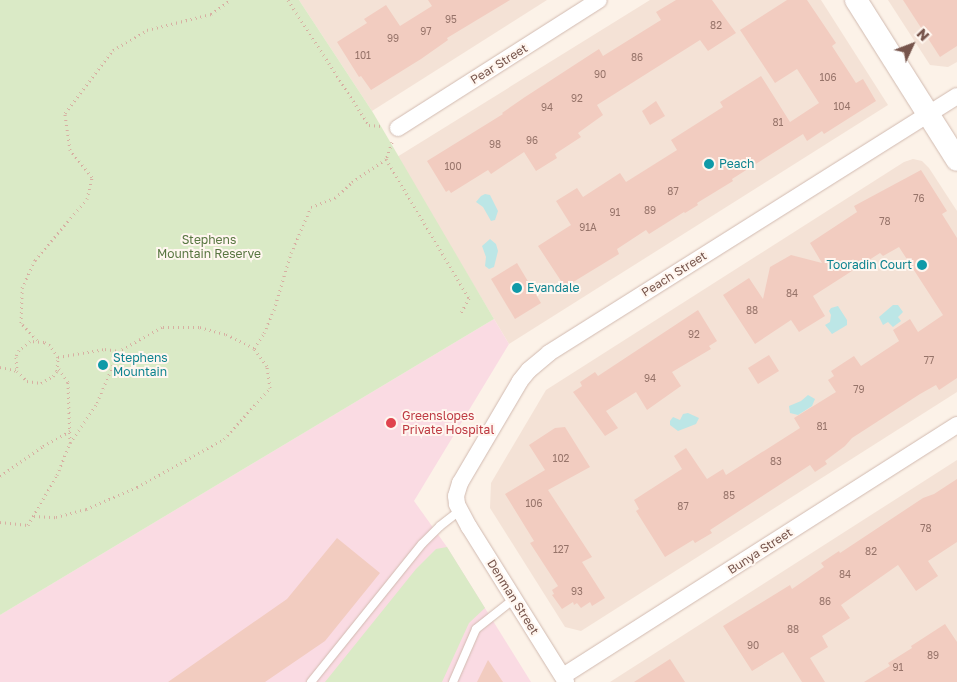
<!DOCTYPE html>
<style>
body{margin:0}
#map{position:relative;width:957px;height:682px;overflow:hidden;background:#fcf2e8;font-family:"Golos Text",sans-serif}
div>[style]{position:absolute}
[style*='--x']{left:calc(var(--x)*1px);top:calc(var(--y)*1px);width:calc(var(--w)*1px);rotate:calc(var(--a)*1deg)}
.residential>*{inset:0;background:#f4e2d6}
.medical>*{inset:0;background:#fadbe3}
.green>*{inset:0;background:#daeac6}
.water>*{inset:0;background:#bce6e6}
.building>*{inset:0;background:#f2ccc0}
.path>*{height:3px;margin-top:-1.5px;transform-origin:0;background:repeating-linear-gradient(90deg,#d7afa2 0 1px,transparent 0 5px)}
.roads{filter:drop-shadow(0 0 1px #d1bab0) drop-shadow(0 0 1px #d1bab0)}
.lane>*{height:8px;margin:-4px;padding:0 4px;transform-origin:4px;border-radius:4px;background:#fff}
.street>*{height:16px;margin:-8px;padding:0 8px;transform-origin:8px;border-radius:8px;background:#fff}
.secondary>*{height:22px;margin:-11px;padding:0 11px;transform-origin:11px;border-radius:11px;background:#fff}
.dots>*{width:14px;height:14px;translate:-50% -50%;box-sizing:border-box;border:2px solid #fff6ef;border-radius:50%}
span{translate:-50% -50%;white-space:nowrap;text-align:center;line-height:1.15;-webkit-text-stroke:4px #fff6ef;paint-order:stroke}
.number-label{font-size:10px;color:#967369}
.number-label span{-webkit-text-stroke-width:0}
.street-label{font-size:12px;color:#77554c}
.culture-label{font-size:12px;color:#0d838f}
.left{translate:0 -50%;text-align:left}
.right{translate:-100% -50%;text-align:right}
.park-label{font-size:12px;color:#587641}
.health-label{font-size:12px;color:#be3a42}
.north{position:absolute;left:887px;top:20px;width:50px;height:50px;-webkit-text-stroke:4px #fff6ef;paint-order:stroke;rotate:47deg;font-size:14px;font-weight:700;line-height:20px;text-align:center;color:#77554c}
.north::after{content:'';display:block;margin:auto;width:18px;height:22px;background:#77554c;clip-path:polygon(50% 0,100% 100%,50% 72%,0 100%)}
</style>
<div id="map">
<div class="residential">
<i style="clip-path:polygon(299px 0,547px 0,372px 111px)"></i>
<i style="clip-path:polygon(650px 0,821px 0,888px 105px,509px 344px,397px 157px)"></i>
<i style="clip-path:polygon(888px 0,957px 0,957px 62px,948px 67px,930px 65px)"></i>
<i style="clip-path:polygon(913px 159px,922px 161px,929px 168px,957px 211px,957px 392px,581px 631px,565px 627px,490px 508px,491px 483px,546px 390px,904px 162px)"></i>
<i style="clip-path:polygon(957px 460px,957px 682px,610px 682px)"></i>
</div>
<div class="medical">
<i style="clip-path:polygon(494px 319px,509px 344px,414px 501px,447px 547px,531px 682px,0 682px,0 615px)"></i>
</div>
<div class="green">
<i style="clip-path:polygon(0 0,299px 0,372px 111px,494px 319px,0 615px)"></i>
<i style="clip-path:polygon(447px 547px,485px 608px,469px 623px,442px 682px,325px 682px,416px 569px,436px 549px)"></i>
</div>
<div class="water">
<i style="clip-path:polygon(485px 194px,490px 195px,498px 211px,495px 220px,491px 221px,483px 207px,476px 202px,481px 196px)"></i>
<i style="clip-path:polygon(490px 239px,496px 244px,498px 251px,494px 267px,489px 269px,485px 266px,486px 257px,482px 246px)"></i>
<i style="clip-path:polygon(893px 305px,898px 305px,903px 312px,898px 317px,901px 321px,893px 327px,888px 322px,883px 325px,879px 317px)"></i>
<i style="clip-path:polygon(838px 306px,847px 320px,847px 325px,832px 334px,825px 325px,830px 322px,831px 315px,829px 311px,831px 308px)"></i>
<i style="clip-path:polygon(808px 395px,815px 399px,812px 406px,798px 415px,790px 413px,789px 406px,801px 401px)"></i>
<i style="clip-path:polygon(688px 413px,699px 418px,696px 424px,678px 431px,670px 425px,670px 421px,673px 417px,680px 420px,683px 414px)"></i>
</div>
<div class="building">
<i style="clip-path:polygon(428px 0,510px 0,447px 38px,448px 40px,421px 59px,371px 90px,361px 76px,359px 77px,337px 42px,367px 23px,364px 19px,386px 5px,400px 26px,432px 6px)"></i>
<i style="clip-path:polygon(676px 0,712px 0,736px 33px,708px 51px,700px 40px,597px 105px,603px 115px,578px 133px,581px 137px,555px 154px,557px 158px,536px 171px,524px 152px,491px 174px,488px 170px,451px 193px,449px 190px,446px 192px,427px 161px,503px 114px,502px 113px,525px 97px,599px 49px,603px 56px,661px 20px,656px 12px)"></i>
<i style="clip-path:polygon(787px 0,807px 0,836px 43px,832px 46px,856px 83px,863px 79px,876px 101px,824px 134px,822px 131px,807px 141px,803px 134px,732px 179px,733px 181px,697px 203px,698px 205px,685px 213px,684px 212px,649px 234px,646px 230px,617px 249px,619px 254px,565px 287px,538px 246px,571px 225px,556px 201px,577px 188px,583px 197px,620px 173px,626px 182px,677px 150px,671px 140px,723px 107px,720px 102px,761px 76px,790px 122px,819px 103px,797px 69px,775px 83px,740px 30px)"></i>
<i style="clip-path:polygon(903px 0,957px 0,957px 46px,940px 57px)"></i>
<i style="clip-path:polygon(656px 101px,665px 116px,650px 125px,642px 111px)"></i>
<i style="clip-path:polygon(921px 170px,947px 211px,942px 214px,957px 238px,957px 378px,939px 390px,936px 385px,920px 394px,852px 438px,845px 446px,825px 461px,827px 464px,815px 472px,810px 465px,710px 530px,712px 533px,695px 543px,693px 540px,665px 557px,636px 511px,639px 509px,634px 500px,682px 469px,674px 456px,686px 448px,707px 479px,723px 469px,726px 475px,800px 428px,794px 418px,836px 392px,828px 380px,834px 376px,831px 371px,854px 356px,861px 366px,899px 341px,893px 330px,910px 319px,918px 332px,943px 315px,899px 247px,883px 256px,880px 253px,813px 296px,825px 316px,799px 332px,791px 320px,755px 344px,723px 295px,749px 278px,763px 299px,770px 267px,791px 255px,822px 263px,810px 243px,857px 212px,854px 206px)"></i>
<i style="clip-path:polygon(517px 263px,541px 303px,515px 319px,491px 279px)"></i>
<i style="clip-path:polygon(698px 310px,717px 341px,709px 346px,711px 349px,672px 372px,681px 386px,647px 410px,636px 392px,606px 411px,618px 428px,605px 436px,573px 392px,582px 386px,580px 382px,595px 372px,598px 376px)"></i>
<i style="clip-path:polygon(769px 355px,779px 371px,758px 384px,748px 368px)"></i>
<i style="clip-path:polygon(565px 427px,590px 467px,548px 490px,592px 557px,582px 562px,605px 598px,592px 606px,590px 602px,581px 608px,577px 603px,574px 605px,573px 602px,562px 609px,552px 595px,554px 594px,552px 590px,558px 586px,530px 543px,534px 541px,505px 494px,545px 470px,529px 445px,555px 428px)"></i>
<i style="clip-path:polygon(957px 479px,957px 542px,928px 561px,938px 576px,916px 591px,898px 565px,841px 605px,850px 618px,822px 636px,828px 647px,810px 658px,825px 682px,802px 682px,783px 652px,752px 671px,723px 626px,790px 585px,792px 589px,824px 567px,821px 563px,839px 551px,840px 553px,923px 498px,934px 494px)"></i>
<i style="clip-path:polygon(337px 538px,380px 573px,325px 641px,265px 682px,168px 682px,287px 599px)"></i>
<i style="clip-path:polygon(945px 624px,957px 642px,957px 682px,864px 682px,890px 666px,888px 663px,912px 648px,911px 646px)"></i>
<i style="clip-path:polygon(670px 659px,685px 682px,634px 682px)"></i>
<i style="clip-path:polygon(488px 660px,503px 682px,477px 682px)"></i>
</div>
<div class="path">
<i style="--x:288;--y:0;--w:149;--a:57.1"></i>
<i style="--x:369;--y:125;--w:13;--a:4"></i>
<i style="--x:392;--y:142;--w:18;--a:109"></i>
<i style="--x:386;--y:159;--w:162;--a:59.2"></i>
<i style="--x:469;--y:298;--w:17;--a:118"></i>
<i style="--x:37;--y:340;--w:23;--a:-133"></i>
<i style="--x:21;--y:323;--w:35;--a:-88"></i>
<i style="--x:22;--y:288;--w:31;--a:-65"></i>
<i style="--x:35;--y:260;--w:80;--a:-49.6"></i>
<i style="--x:87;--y:199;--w:23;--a:-77"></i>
<i style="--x:92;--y:177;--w:35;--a:-129"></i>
<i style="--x:70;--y:150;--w:37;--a:-98"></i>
<i style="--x:65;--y:113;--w:79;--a:-52.7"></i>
<i style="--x:113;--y:50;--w:39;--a:-30"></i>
<i style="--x:147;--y:30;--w:66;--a:-14"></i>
<i style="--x:211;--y:14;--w:24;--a:-36"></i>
<i style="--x:254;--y:348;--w:18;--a:-56"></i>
<i style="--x:264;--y:333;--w:25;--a:-67"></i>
<i style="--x:274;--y:310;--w:59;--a:-73.4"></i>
<i style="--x:291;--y:253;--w:50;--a:-66.5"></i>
<i style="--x:311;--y:207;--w:26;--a:-21"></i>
<i style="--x:335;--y:198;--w:23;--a:-43"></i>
<i style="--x:352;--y:182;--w:41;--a:-34.1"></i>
<i style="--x:58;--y:357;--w:48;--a:-9.7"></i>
<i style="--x:105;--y:349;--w:14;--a:8"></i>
<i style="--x:0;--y:367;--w:17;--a:13"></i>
<i style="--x:17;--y:371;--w:14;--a:45"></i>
<i style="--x:27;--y:381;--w:14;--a:8"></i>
<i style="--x:41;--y:383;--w:14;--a:-30"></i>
<i style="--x:53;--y:376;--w:6;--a:-51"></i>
<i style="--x:57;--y:371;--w:14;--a:-86"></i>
<i style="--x:58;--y:357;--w:14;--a:-124"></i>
<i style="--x:50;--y:345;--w:7;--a:-153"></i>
<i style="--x:44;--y:342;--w:14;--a:-176"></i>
<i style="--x:30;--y:341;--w:14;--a:141"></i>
<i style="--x:19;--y:350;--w:8;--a:113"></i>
<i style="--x:16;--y:357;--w:14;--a:86"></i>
<i style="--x:0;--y:476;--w:52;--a:-34.9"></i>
<i style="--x:43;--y:446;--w:31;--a:-29"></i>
<i style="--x:34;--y:516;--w:22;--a:3"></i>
<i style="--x:56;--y:517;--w:31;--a:-15"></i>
<i style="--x:86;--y:509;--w:56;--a:-23.3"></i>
<i style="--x:137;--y:487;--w:99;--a:-28.9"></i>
<i style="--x:224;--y:439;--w:69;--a:-48"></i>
<i style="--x:270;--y:388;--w:22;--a:-98"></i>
<i style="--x:267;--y:366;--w:22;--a:-126"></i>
<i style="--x:254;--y:348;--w:32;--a:-154"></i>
<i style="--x:225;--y:334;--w:27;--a:-165"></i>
<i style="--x:199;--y:327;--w:37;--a:180"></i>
<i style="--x:162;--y:327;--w:49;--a:150.8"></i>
<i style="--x:119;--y:351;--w:59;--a:113.1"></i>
<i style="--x:96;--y:405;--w:46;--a:124.4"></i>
<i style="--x:0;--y:522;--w:28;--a:6"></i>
<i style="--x:28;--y:525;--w:58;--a:-59.9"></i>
<i style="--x:57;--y:475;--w:35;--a:-68"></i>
<i style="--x:70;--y:443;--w:61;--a:-91.9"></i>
<i style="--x:68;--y:382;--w:18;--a:-124"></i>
</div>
<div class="roads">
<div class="lane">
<i style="--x:311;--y:682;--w:177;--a:-51.2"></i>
<i style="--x:422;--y:544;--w:25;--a:-45"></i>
<i style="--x:440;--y:526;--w:24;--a:-38"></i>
<i style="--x:453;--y:682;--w:58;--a:-66.5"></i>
<i style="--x:476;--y:629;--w:48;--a:-38.3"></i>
</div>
<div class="street">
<i style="--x:398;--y:128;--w:238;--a:-32.5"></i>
<i style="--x:563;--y:676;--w:467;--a:-32.5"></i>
<i style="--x:566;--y:682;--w:183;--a:-122"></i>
<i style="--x:469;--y:527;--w:26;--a:-118"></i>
<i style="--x:457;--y:504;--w:8;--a:-97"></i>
<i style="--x:456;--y:496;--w:14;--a:-73"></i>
<i style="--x:460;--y:483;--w:118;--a:-59.5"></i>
<i style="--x:520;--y:381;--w:14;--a:-51"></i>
<i style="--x:529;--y:370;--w:26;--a:-40"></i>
<i style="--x:549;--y:353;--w:482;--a:-32.2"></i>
</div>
<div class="secondary">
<i style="--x:856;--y:0;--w:189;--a:57.7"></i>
</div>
</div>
<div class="dots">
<i style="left:709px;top:164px;background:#0f9aa8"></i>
<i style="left:922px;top:265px;background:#0f9aa8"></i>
<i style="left:517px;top:288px;background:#0f9aa8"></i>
<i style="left:103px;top:365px;background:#0f9aa8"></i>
<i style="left:391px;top:423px;background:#e0444e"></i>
</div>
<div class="number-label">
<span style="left:451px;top:20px">95</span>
<span style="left:716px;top:26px">82</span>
<span style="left:426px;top:32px">97</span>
<span style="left:393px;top:39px">99</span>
<span style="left:363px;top:56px">101</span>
<span style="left:637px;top:58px">86</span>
<span style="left:600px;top:75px">90</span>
<span style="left:828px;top:78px">106</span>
<span style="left:577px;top:99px">92</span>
<span style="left:842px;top:107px">104</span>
<span style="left:547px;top:108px">94</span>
<span style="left:778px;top:123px">81</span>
<span style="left:532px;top:141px">96</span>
<span style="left:495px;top:145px">98</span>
<span style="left:453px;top:167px">100</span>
<span style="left:673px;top:192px">87</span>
<span style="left:919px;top:199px">76</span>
<span style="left:650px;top:211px">89</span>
<span style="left:615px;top:213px">91</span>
<span style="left:885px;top:222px">78</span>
<span style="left:588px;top:228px">91A</span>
<span style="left:792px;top:294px">84</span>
<span style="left:752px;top:311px">88</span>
<span style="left:694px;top:335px">92</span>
<span style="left:929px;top:361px">77</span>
<span style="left:650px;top:379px">94</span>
<span style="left:859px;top:390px">79</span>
<span style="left:822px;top:427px">81</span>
<span style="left:561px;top:459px">102</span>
<span style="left:776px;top:462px">83</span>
<span style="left:729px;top:496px">85</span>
<span style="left:534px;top:504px">106</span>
<span style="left:683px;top:507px">87</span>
<span style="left:926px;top:529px">78</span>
<span style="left:561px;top:550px">127</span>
<span style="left:871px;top:552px">82</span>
<span style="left:845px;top:575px">84</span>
<span style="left:577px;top:592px">93</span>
<span style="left:825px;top:602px">86</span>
<span style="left:793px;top:630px">88</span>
<span style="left:753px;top:646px">90</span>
<span style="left:933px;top:656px">89</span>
<span style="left:898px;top:668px">91</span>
</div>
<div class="street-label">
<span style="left:499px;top:64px;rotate:-32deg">Pear Street</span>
<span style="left:674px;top:274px;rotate:-32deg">Peach Street</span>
<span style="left:760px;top:551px;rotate:-33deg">Bunya Street</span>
<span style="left:513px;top:597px;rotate:58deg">Denman Street</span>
</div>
<div class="culture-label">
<span class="left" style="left:719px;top:164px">Peach</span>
<span class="right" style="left:912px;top:265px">Tooradin Court</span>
<span class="left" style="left:527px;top:288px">Evandale</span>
<span class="left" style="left:113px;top:365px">Stephens<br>Mountain</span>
</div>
<div class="park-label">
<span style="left:209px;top:247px">Stephens<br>Mountain Reserve</span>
</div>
<div class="health-label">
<span class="left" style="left:402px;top:423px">Greenslopes<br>Private Hospital</span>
</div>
<div class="north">N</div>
</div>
